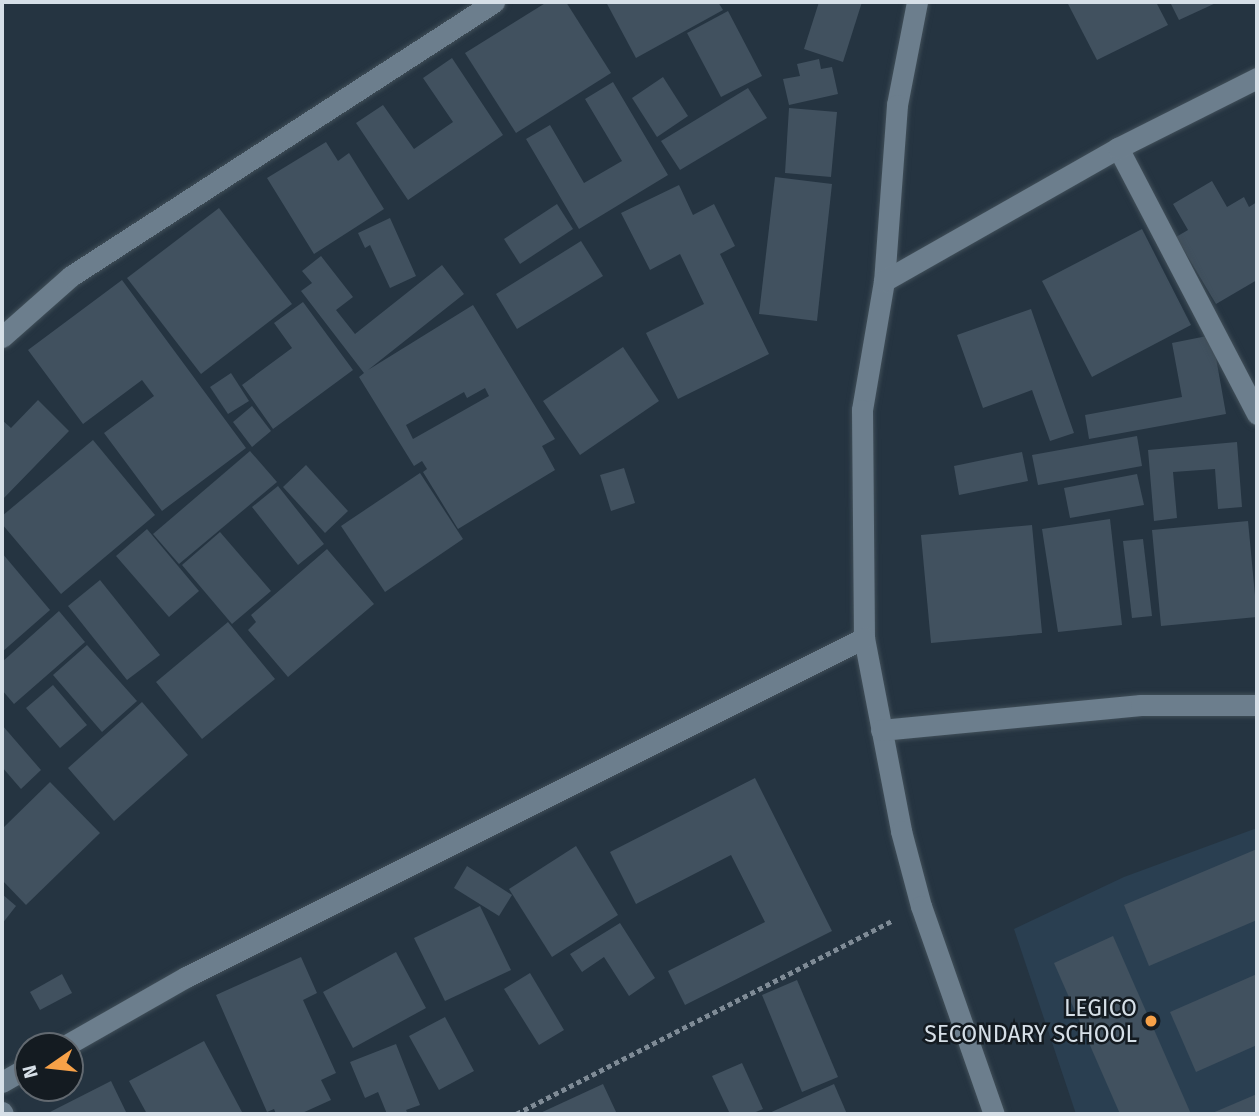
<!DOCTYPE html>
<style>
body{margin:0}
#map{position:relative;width:1259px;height:1116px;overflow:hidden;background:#253441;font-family:"Fira Sans",sans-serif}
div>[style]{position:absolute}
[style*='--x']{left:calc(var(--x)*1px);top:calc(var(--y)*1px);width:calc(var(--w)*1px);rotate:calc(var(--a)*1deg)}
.built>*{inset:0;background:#2a3f51}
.building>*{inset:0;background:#41515f}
.path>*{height:4.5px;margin-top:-2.25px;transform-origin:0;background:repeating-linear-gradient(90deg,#7f8b96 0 5px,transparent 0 8.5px)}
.roads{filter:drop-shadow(0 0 2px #414f59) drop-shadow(0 0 2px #414f59)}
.minor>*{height:21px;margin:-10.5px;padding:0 10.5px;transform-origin:10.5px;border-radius:10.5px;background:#6c7e8d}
.dots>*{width:19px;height:19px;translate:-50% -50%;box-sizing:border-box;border:4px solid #141b21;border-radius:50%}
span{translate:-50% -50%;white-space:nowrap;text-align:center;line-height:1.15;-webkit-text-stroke:5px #141b21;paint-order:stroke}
.poi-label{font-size:23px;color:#d6dfe7}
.right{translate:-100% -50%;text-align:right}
.frame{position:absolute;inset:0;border:4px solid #d6dfe7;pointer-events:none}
.north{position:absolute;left:14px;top:1032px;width:70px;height:70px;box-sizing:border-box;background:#141b21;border:2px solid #626970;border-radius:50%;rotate:256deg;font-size:19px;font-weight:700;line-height:28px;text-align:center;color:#d6dfe7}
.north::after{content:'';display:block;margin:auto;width:24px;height:32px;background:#f7a148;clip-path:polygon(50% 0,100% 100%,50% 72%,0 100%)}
</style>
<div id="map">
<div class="built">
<i style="clip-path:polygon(1257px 828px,1257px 1114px,1076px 1114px,1014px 929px,1124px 877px)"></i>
</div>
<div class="building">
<i style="clip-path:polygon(547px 2px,566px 2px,611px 73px,516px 133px,465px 53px)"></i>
<i style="clip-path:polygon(606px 2px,718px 2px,723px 10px,636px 58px)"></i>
<i style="clip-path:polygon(819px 2px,862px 2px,843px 62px,804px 49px)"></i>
<i style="clip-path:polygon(1067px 2px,1156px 2px,1168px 25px,1097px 60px)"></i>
<i style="clip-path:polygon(1170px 2px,1218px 2px,1179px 20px)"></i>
<i style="clip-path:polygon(728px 11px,762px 76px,721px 97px,687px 33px)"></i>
<i style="clip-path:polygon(452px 58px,503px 135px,408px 200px,356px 123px,383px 105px,414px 149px,453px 122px,423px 78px)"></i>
<i style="clip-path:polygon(819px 59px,821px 69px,832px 67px,838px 94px,789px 105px,783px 79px,800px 76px,797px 64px)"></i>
<i style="clip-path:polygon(663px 77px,688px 116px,657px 137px,632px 98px)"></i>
<i style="clip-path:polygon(613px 82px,668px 175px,579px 229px,526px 139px,550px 125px,584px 183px,622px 161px,585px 99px)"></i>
<i style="clip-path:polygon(748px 88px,767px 118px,680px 170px,661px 141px)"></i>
<i style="clip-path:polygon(789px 108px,837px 112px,831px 177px,785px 173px)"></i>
<i style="clip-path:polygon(326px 142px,338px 161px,349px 153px,384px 209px,314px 254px,267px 178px)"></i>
<i style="clip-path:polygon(775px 177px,832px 184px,817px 321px,759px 314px)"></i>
<i style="clip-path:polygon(1212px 181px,1227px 207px,1244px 197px,1249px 207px,1257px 202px,1257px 280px,1216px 304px,1176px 237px,1188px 230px,1173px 204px)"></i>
<i style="clip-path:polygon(679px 185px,693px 215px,714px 204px,735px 246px,720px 254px,769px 354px,678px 399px,646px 333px,704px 304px,680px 254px,650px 270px,621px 213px)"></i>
<i style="clip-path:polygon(557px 204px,573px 229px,520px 264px,504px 239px)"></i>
<i style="clip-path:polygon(219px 208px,292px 304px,201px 374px,127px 278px)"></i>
<i style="clip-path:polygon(390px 218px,416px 276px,390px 288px,370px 245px,365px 248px,358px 233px)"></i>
<i style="clip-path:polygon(1142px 229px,1191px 325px,1092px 377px,1042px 281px)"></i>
<i style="clip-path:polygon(581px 241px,603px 276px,517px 329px,496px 294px)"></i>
<i style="clip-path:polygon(evenodd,321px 256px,353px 297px,336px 310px,355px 334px,442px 265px,464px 294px,368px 370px,473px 305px,555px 439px,542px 446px,555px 470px,458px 529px,423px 472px,427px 469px,422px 461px,414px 466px,359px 377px,364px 373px,301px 291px,312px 283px,302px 271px,321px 256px,485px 388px,489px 396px,413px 439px,406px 425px,464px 392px,467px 398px,485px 388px)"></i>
<i style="clip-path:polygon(122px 280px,246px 448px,162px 511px,104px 433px,154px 396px,142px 380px,83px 424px,28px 350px)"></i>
<i style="clip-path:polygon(303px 302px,353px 370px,273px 429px,242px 385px,292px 348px,274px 323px)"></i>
<i style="clip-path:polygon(1031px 309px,1074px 433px,1050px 441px,1032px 390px,983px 408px,957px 335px)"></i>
<i style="clip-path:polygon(1212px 335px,1226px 414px,1089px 439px,1085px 415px,1182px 397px,1172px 343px)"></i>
<i style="clip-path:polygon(623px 347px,659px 401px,580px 455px,543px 401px)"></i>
<i style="clip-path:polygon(231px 373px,249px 401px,228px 414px,210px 387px)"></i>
<i style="clip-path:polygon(38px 400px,69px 431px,2px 500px,2px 420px,11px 428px)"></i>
<i style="clip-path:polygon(252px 406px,271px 431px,252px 447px,233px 422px)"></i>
<i style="clip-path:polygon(1137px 436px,1142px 466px,1038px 485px,1032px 455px)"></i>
<i style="clip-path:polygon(93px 440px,155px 515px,61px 594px,2px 524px,2px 516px)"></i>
<i style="clip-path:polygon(1237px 442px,1242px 507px,1218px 509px,1215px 469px,1173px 472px,1177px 518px,1154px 521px,1148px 450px)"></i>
<i style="clip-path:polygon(250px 451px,277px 482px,179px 564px,153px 534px)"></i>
<i style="clip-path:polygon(1022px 452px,1028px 481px,959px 495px,954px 466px)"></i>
<i style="clip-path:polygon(306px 465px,348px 511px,325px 533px,283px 487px)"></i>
<i style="clip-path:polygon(624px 468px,635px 503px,611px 511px,600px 475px)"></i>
<i style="clip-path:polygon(420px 473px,463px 539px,385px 592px,341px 526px)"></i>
<i style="clip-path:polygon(1137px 474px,1144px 505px,1070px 518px,1064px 488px)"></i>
<i style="clip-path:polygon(278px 486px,324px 544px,298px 565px,252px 507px)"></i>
<i style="clip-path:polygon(1110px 519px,1122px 625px,1058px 632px,1042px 529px)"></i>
<i style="clip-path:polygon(1248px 521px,1257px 617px,1161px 626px,1152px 530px)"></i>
<i style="clip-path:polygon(1032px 525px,1042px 633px,931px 643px,921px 535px)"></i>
<i style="clip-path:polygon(147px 529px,199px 591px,169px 617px,116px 556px)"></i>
<i style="clip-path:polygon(220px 532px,271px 591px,232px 624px,182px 565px)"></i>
<i style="clip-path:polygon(1143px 539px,1152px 616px,1132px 618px,1123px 541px)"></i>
<i style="clip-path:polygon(327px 549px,374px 604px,288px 677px,248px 630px,256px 622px,251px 615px)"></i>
<i style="clip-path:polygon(2px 553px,50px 610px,2px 652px)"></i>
<i style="clip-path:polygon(100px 580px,160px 655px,127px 680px,68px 606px)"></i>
<i style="clip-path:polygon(59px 611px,85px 642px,14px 704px,2px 690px,2px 662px)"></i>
<i style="clip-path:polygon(228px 622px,275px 679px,202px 739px,156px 682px)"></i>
<i style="clip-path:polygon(87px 645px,137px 701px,102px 732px,53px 675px)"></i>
<i style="clip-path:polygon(53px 685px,87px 725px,60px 748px,26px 708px)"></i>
<i style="clip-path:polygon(142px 702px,188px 755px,114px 821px,68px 768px)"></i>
<i style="clip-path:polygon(2px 725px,41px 770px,21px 789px,2px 767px)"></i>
<i style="clip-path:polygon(755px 778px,832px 931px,685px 1005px,668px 971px,765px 922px,731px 855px,636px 904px,610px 852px)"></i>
<i style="clip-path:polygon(50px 782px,100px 833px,26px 905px,2px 880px,2px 829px)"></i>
<i style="clip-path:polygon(576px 846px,618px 915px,552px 957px,509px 889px)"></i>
<i style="clip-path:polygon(1257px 849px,1257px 920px,1149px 966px,1124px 905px)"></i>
<i style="clip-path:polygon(467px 866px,512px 895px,499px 916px,454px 888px)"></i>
<i style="clip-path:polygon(2px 894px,16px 906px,2px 924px)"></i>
<i style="clip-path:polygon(480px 906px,511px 970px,445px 1001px,414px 938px)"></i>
<i style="clip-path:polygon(620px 923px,655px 978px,629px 996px,604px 957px,582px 972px,570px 954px)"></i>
<i style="clip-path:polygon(1113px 936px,1191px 1114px,1120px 1114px,1054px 963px)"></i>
<i style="clip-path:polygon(396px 952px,426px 1008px,353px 1048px,323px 992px)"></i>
<i style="clip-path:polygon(301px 957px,317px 993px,303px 1000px,336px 1073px,321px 1080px,331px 1100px,300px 1114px,276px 1114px,274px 1109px,267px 1112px,216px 995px)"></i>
<i style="clip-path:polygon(530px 973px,564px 1030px,539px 1045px,504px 989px)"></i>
<i style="clip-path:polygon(62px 974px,72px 993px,40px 1010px,30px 992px)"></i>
<i style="clip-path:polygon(1257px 974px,1257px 1045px,1196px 1072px,1170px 1012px)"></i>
<i style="clip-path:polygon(797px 980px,838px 1077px,802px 1092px,762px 995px)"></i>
<i style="clip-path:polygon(445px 1017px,474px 1071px,439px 1090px,409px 1036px)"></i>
<i style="clip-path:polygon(204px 1041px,242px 1112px,147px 1114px,129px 1081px)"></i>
<i style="clip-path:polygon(396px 1044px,420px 1105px,406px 1110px,408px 1114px,387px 1114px,378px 1092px,365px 1098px,350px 1062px)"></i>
<i style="clip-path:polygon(742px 1063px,763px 1109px,751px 1114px,730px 1114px,712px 1076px)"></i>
<i style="clip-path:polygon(111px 1081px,127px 1114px,46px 1114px)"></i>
<i style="clip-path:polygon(603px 1084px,617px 1114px,538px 1114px)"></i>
<i style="clip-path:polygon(834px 1084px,847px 1114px,767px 1114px)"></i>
<i style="clip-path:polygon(1257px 1094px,1257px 1114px,1210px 1114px)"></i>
</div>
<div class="path">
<i style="--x:516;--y:1114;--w:423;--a:-27.2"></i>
</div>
<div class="roads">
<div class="minor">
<i style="--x:917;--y:2;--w:105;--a:101"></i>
<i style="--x:897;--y:105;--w:176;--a:94.2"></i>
<i style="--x:884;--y:281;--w:131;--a:99.7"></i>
<i style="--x:862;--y:410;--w:228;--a:89.5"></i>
<i style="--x:864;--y:638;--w:197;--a:79.1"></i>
<i style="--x:901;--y:831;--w:78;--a:75.1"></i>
<i style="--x:921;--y:906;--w:220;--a:70.7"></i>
<i style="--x:1118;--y:148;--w:300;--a:62.4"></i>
<i style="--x:884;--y:281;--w:269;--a:-29.6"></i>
<i style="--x:1118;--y:148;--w:156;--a:-26.7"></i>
<i style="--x:2;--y:337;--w:92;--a:-41.5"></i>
<i style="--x:71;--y:276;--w:504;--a:-32.93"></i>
<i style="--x:881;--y:730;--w:261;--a:-5.5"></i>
<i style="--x:1141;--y:705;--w:116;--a:0"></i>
<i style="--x:65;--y:1046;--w:139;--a:-29.7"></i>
<i style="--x:186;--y:977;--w:758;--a:-26.57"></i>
<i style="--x:2;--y:1082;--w:30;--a:-30"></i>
<i style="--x:2;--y:1112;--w:2;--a:63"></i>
</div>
</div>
<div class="dots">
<i style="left:1151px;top:1021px;background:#f7a148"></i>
</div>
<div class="poi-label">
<span class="right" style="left:1137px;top:1021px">LEGICO<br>SECONDARY SCHOOL</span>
</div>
<div class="frame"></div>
<div class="north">N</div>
</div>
